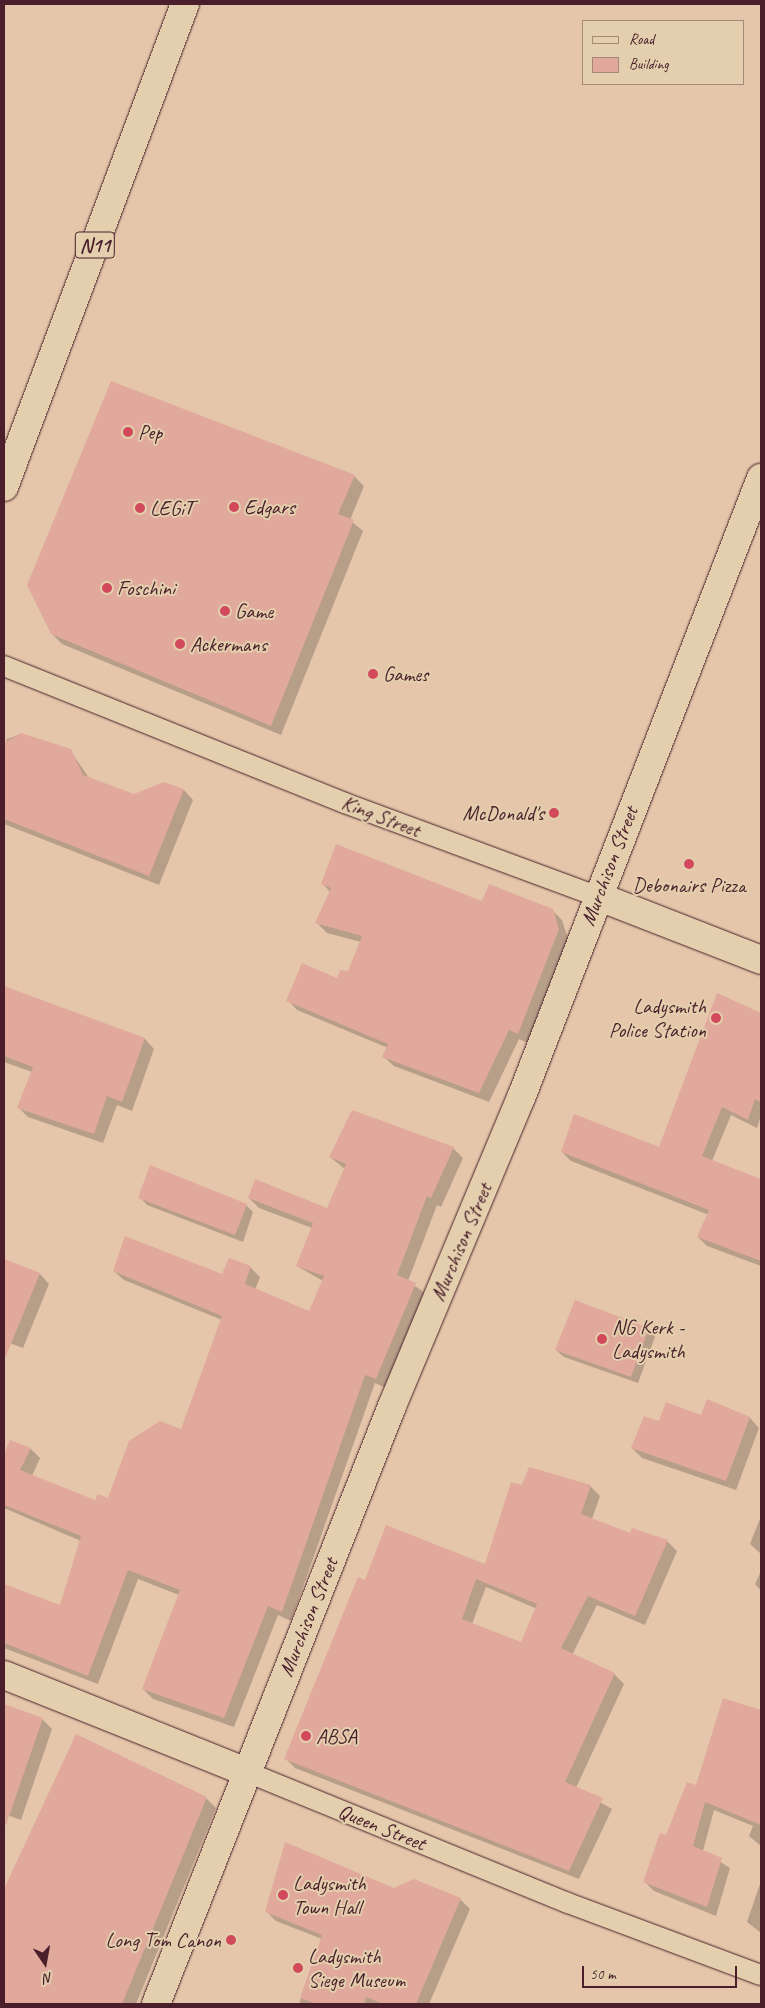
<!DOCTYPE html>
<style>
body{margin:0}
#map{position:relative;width:765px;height:2008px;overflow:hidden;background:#e5c6aa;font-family:Caveat,sans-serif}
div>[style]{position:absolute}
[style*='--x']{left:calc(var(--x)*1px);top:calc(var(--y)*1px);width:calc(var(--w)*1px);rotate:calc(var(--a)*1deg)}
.shadow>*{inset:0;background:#0003}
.building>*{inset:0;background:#e0a99b}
.roads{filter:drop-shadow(0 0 1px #4a1f2b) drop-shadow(0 0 1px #4a1f2b)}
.street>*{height:20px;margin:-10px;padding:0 10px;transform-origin:10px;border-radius:10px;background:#e3cfad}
.secondary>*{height:28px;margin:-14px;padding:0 14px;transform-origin:14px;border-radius:14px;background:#e3cfad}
.highway>*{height:28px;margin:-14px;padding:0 14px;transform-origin:14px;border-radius:14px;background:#e3cfad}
.dots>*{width:14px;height:14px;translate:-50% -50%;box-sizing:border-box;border:2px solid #e3cfad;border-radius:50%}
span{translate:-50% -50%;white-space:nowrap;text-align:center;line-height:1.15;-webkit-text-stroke:4px #e3cfad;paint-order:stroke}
.shield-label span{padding:1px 4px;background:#e3cfad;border:1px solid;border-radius:4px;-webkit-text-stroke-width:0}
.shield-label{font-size:20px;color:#4a1f2b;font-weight:700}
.poi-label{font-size:21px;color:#4a1f2b}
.left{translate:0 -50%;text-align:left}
.right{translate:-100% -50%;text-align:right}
.street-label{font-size:21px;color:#4a1f2b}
.frame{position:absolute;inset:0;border:5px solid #4a1f2b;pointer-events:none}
.legend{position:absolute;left:582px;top:20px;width:162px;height:65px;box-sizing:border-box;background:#e3cfad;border:1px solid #a68979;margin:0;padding:6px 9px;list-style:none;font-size:15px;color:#4a1f2b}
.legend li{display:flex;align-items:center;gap:10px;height:25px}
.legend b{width:25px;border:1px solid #a68979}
.north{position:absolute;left:20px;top:1938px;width:50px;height:50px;-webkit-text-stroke:4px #e3cfad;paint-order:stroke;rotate:168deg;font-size:14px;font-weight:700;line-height:20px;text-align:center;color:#4a1f2b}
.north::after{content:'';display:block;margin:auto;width:18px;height:22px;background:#4a1f2b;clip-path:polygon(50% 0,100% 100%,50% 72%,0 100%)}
.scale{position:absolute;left:582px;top:1966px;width:155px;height:22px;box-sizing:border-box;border:2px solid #4a1f2b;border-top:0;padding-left:6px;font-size:15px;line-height:18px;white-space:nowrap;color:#4a1f2b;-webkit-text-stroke:4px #e3cfad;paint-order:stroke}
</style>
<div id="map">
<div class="shadow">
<i style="clip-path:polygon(354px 476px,364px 486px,350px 520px,363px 531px,281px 735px,62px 644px,52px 634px)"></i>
<i style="clip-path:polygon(21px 734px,70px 750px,89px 778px,134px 795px,164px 783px,184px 790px,193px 800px,159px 885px,4px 824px,4px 747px,7px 739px)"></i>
<i style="clip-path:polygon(323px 884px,552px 910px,562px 920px,568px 939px,528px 1043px,519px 1039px,489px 1102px,394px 1066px,384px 1057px,388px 1048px,297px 1010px,288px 1000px,349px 973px,361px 942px,327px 933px,317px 923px,330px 892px)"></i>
<i style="clip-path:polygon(4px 987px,145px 1039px,154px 1049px,132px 1111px,117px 1105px,103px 1143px,28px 1117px,19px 1108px,32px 1072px,4px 1062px)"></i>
<i style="clip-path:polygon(718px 994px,761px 1014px,761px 1044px,749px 1039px,739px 1062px,761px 1071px,761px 1116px,757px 1128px,731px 1115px,712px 1161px,761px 1180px,761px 1266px,707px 1246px,698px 1237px,709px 1215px,571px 1161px,562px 1152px,659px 1148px)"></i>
<i style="clip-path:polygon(453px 1148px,463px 1158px,441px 1207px,437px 1205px,408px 1281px,425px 1293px,386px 1388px,375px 1383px,291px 1621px,278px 1615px,234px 1727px,153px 1699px,143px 1689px,179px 1595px,138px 1579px,98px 1684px,4px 1648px,4px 1586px,61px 1606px,81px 1541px,4px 1508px,4px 1457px,10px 1441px,31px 1449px,40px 1458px,32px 1476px,96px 1501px,109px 1499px,182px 1431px,222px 1320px,124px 1280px,114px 1271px,223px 1275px,250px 1267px,260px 1277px,255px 1290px,310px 1312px,323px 1281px,297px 1266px,312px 1228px,259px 1208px,249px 1198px,328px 1209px,345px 1169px,330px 1157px)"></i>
<i style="clip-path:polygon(140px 1197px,246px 1205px,253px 1212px,243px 1242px,147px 1205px)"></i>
<i style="clip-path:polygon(4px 1260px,40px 1274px,49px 1284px,23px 1348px,4px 1341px)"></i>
<i style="clip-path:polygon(648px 1329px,655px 1337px,638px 1383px,564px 1357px,556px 1350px)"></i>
<i style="clip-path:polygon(702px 1417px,750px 1418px,759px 1428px,736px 1490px,642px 1458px,632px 1448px,660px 1422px)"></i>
<i style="clip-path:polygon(evenodd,590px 1486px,600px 1496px,592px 1519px,631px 1534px,633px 1530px,668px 1542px,677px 1551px,645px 1625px,597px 1605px,572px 1655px,614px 1674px,624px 1684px,576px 1788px,612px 1809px,579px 1879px,295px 1768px,286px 1759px,366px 1581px,485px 1565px,523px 1487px,590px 1486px,486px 1587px,537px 1609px,521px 1644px,472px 1624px,486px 1587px)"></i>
<i style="clip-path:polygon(761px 1516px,761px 1554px,750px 1544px)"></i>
<i style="clip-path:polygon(761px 1571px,761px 1591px,755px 1584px)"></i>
<i style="clip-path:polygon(724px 1699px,761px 1712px,761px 1846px,749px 1836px,753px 1826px,714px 1810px,703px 1851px,730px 1868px,716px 1916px,654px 1891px,645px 1882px,697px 1787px)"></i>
<i style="clip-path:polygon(4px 1706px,43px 1720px,52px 1729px,21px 1820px,4px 1814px)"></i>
<i style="clip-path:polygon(77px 1736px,206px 1798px,216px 1808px,136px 2004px,4px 2004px,4px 1892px)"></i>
<i style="clip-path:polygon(412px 1880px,461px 1900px,470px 1909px,429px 2004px,299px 2004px,322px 1939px,276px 1921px,266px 1911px,394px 1889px)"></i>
<i style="clip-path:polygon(760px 1884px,761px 1884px,761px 1933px,747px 1922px)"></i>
</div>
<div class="building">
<i style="clip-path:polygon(111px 381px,355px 475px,338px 514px,354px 520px,271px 726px,51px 634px,27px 585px)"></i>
<i style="clip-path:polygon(21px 733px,71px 749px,83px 775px,134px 794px,164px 782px,184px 789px,149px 876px,4px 819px,4px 743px)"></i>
<i style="clip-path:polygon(336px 844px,482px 901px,489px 884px,553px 909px,559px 929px,518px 1034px,509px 1030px,479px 1093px,382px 1057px,388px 1044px,286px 1001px,302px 963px,337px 978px,340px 970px,348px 971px,362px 936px,315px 923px,331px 888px,321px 884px)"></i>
<i style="clip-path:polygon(4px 986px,145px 1038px,122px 1102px,107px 1096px,94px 1134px,17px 1108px,33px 1067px,4px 1056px)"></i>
<i style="clip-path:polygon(717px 993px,761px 1013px,761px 1102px,755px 1099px,748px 1120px,722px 1107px,702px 1156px,761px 1179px,761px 1261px,697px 1237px,709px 1210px,561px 1152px,574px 1114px,659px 1147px)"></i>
<i style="clip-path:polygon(352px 1110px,454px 1147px,431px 1198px,427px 1196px,397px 1275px,416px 1283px,376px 1379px,365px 1375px,282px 1612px,268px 1606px,224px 1718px,142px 1689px,180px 1590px,128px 1570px,88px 1676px,4px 1643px,4px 1584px,60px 1605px,81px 1536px,4px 1505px,4px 1454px,10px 1440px,31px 1448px,20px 1470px,95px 1500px,98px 1494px,108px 1498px,129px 1441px,160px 1421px,181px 1429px,222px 1316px,113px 1271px,125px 1236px,222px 1274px,229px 1258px,251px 1266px,245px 1284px,309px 1311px,324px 1276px,296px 1266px,313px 1223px,248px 1198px,255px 1179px,327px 1208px,346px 1164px,329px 1157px)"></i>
<i style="clip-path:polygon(150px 1165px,247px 1204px,235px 1235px,138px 1198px)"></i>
<i style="clip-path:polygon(4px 1259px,40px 1273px,4px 1361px)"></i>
<i style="clip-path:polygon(575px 1300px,649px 1328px,631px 1377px,555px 1350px)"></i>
<i style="clip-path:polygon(707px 1399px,750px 1417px,726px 1481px,631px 1448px,644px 1416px,659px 1421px,666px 1402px,701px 1415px)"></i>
<i style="clip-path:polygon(evenodd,529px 1467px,591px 1485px,581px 1514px,630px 1533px,632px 1528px,668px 1540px,635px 1616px,588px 1596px,561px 1648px,615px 1673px,565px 1782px,603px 1798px,569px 1871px,284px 1759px,358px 1577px,365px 1580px,386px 1525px,485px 1564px,511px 1482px,522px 1485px,529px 1467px,476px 1579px,537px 1604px,521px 1642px,462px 1619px,476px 1579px)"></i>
<i style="clip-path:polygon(723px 1698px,761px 1710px,761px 1825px,705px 1802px,693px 1846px,722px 1858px,707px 1907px,643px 1882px,660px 1833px,666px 1835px,687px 1782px,696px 1785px)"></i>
<i style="clip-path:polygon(4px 1704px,43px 1718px,6px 1825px,4px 1825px)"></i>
<i style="clip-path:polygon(76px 1734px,207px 1797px,122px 2004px,4px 2004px,4px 1889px)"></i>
<i style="clip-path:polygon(285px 1842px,394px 1888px,414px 1879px,461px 1898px,416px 2004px,383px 2004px,366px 1997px,364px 2004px,317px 2004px,300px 1998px,322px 1935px,265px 1912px)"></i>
</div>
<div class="roads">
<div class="street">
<i style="--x:4;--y:666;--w:367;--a:21.9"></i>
<i style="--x:345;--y:803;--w:269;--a:20.3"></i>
<i style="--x:247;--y:1772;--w:347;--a:22.2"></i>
<i style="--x:568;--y:1903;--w:206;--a:20.5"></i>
</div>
<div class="secondary">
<i style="--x:597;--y:896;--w:176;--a:21.3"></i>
<i style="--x:4;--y:1675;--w:262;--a:21.8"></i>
<i style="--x:156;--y:2004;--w:643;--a:-68.46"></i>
<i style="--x:392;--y:1406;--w:334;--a:-67.3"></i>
<i style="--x:521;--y:1098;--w:665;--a:-68.84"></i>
</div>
<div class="highway">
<i style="--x:4;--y:487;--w:516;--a:-69.46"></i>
</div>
</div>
<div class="dots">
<i style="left:128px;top:432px;background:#d1495b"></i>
<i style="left:234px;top:507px;background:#d1495b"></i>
<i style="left:140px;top:508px;background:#d1495b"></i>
<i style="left:107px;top:588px;background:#d1495b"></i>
<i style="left:225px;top:611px;background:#d1495b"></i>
<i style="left:180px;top:644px;background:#d1495b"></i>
<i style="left:373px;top:674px;background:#d1495b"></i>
<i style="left:554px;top:813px;background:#d1495b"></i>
<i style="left:689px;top:864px;background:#d1495b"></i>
<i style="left:716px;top:1018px;background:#d1495b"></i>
<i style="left:602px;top:1339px;background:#d1495b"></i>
<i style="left:306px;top:1736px;background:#d1495b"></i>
<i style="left:283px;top:1895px;background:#d1495b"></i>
<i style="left:231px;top:1940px;background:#d1495b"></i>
<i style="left:298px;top:1968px;background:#d1495b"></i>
</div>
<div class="shield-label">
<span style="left:95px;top:245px">N11</span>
</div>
<div class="poi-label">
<span class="left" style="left:138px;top:432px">Pep</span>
<span class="left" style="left:244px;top:507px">Edgars</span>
<span class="left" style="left:150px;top:508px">LEGiT</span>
<span class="left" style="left:117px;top:588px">Foschini</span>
<span class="left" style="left:235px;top:611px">Game</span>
<span class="left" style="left:190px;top:644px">Ackermans</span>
<span class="left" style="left:383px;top:674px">Games</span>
<span class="right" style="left:544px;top:813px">McDonald's</span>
<span style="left:689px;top:885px">Debonairs Pizza</span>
<span class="right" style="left:706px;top:1018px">Ladysmith<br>Police Station</span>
<span class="left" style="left:612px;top:1339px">NG Kerk -<br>Ladysmith</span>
<span class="left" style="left:316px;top:1736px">ABSA</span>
<span class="left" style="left:293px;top:1895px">Ladysmith<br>Town Hall</span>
<span class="right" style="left:221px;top:1940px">Long Tom Canon</span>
<span class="left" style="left:308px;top:1968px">Ladysmith<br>Siege Museum</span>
</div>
<div class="street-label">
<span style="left:381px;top:816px;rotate:21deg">King Street</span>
<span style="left:609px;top:866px;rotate:-69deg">Murchison Street</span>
<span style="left:461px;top:1242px;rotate:-67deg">Murchison Street</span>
<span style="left:308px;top:1617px;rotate:-68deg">Murchison Street</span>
<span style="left:382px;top:1827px;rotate:22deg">Queen Street</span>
</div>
<div class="frame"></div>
<ul class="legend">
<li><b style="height:6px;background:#e3cfad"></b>Road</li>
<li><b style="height:14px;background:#e0a99b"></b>Building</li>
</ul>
<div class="north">N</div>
<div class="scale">50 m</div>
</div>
